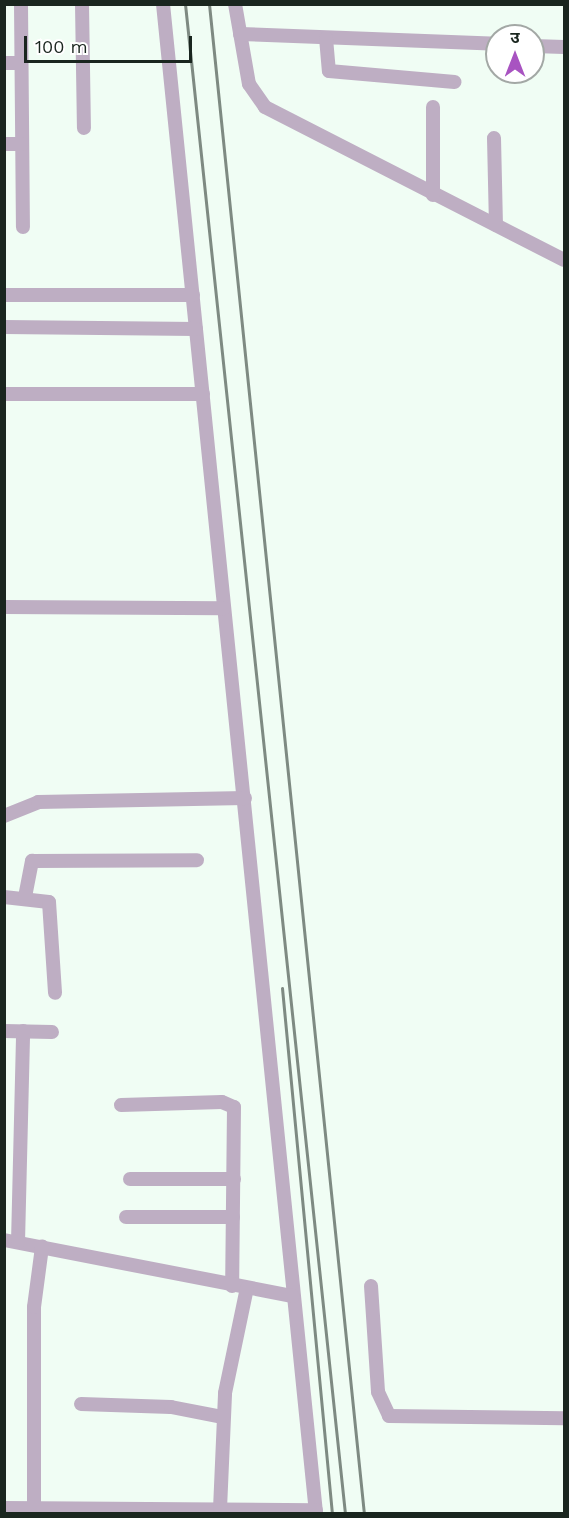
<!DOCTYPE html>
<meta charset="utf-8">
<style>
body{margin:0}
#map{position:relative;width:569px;height:1518px;overflow:hidden;background:#f0fdf4;font-family:"Work Sans","Noto Sans Devanagari",sans-serif}
div>[style]{position:absolute}
[style*='--x']{left:calc(var(--x)*1px);top:calc(var(--y)*1px);width:calc(var(--w)*1px);rotate:calc(var(--a)*1deg)}
.minor>*{height:14px;margin:-7px;padding:0 7px;transform-origin:7px;border-radius:7px;background:#beaec3}
.rail>*{height:3px;margin:-1.5px;padding:0 1.5px;transform-origin:1.5px;border-radius:1.5px;background:#7e8a82}
span{translate:-50% -50%;white-space:nowrap;text-align:center;line-height:1.15;-webkit-text-stroke:4.5px #fff;paint-order:stroke}
.frame{position:absolute;inset:0;border:6px solid #1a261f;pointer-events:none}
.north{position:absolute;left:485px;top:24px;width:60px;height:60px;box-sizing:border-box;background:#fff;border:2px solid #a3a8a5;border-radius:50%;rotate:0deg;font-size:16px;font-weight:700;line-height:24px;text-align:center;color:#1a261f}
.north::after{content:'';display:block;margin:auto;width:21px;height:27px;background:#a853c1;clip-path:polygon(50% 0,100% 100%,50% 72%,0 100%)}
.scale{position:absolute;left:24px;top:36px;width:168px;height:27px;box-sizing:border-box;border:3px solid #1a261f;border-top:0;padding-left:8px;font-size:18px;line-height:21px;white-space:nowrap;color:#1a261f;-webkit-text-stroke:4px #fff;paint-order:stroke}
</style>
<div id="map">
<div class="minor">
<i style="--x:21;--y:4;--w:223;--a:89.5"></i>
<i style="--x:82;--y:4;--w:124;--a:89.1"></i>
<i style="--x:163;--y:4;--w:1518;--a:84.21"></i>
<i style="--x:235;--y:4;--w:81;--a:80.1"></i>
<i style="--x:249;--y:84;--w:28;--a:55"></i>
<i style="--x:265;--y:107;--w:336;--a:27.1"></i>
<i style="--x:240;--y:34;--w:257;--a:2.2"></i>
<i style="--x:326;--y:38;--w:33;--a:85"></i>
<i style="--x:329;--y:71;--w:126;--a:5"></i>
<i style="--x:533;--y:46;--w:31;--a:2"></i>
<i style="--x:4;--y:63;--w:17;--a:0"></i>
<i style="--x:494;--y:138;--w:87;--a:88.7"></i>
<i style="--x:4;--y:144;--w:18;--a:0"></i>
<i style="--x:433;--y:195;--w:88;--a:-90"></i>
<i style="--x:4;--y:295;--w:189;--a:0"></i>
<i style="--x:4;--y:327;--w:192;--a:0.6"></i>
<i style="--x:4;--y:394;--w:199;--a:0"></i>
<i style="--x:4;--y:607;--w:220;--a:0.3"></i>
<i style="--x:4;--y:816;--w:37;--a:-22"></i>
<i style="--x:38;--y:802;--w:207;--a:-1.1"></i>
<i style="--x:4;--y:897;--w:45;--a:6.3"></i>
<i style="--x:49;--y:902;--w:91;--a:86.2"></i>
<i style="--x:25;--y:897;--w:37;--a:-79"></i>
<i style="--x:32;--y:861;--w:165;--a:-0.3"></i>
<i style="--x:4;--y:1031;--w:48;--a:1.2"></i>
<i style="--x:121;--y:1105;--w:101;--a:-1.7"></i>
<i style="--x:222;--y:1102;--w:13;--a:23"></i>
<i style="--x:234;--y:1107;--w:179;--a:90.6"></i>
<i style="--x:130;--y:1179;--w:104;--a:0"></i>
<i style="--x:126;--y:1217;--w:107;--a:0"></i>
<i style="--x:4;--y:1240;--w:294;--a:11"></i>
<i style="--x:18;--y:1242;--w:211;--a:-88.6"></i>
<i style="--x:371;--y:1286;--w:106;--a:86.2"></i>
<i style="--x:378;--y:1392;--w:26;--a:65"></i>
<i style="--x:389;--y:1416;--w:175;--a:0.7"></i>
<i style="--x:81;--y:1404;--w:90;--a:1.9"></i>
<i style="--x:171;--y:1407;--w:53;--a:10.9"></i>
<i style="--x:4;--y:1508;--w:312;--a:0.4"></i>
<i style="--x:220;--y:1509;--w:116;--a:-87.5"></i>
<i style="--x:225;--y:1393;--w:107;--a:-78.2"></i>
<i style="--x:34;--y:1514;--w:207;--a:-90"></i>
<i style="--x:34;--y:1307;--w:61;--a:-82.4"></i>
</div>
<div class="rail">
<i style="--x:185;--y:4;--w:1518;--a:83.95"></i>
<i style="--x:209;--y:4;--w:1518;--a:84.14"></i>
<i style="--x:282;--y:988;--w:528;--a:84.57"></i>
</div>
<div class="frame"></div>
<div class="north">उ</div>
<div class="scale">100 m</div>
</div>
